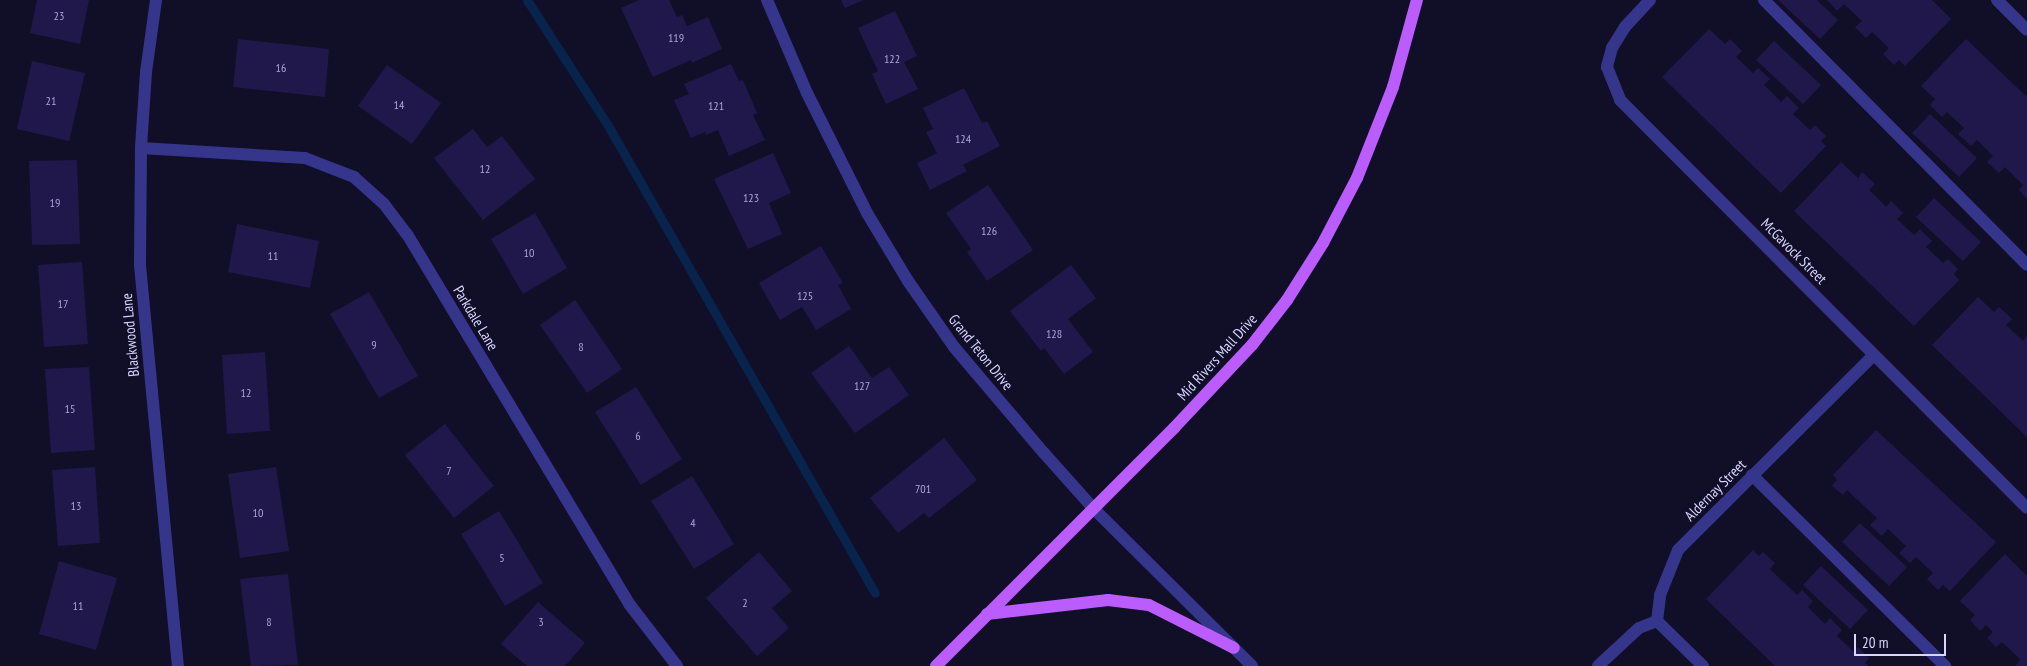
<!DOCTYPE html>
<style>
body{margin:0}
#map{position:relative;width:2027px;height:666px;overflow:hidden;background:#110e28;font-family:"PT Sans Narrow",sans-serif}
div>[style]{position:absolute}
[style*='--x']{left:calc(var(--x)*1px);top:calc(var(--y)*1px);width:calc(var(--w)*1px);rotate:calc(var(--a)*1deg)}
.stream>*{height:9px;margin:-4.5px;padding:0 4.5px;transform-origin:4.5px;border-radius:4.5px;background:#08244d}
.building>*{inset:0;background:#20184b}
.service>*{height:12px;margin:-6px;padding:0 6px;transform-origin:6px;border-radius:6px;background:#35368b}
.minor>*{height:12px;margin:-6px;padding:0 6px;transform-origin:6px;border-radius:6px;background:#35368b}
.tertiary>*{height:12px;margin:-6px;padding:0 6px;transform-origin:6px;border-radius:6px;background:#35368b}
.primary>*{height:12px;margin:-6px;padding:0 6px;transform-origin:6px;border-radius:6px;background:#bb5cff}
span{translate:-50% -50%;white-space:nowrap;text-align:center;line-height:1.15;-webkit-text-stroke:5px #110e28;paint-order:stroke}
.number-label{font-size:12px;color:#aaa6d2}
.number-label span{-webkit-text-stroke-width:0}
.street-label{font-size:15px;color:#d8d5ff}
.scale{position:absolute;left:1854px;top:634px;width:92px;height:22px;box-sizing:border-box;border:2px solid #d8d5ff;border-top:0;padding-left:6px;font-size:15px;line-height:18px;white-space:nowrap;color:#d8d5ff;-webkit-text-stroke:4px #110e28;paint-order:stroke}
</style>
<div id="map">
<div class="stream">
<i style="--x:527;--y:0;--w:153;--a:57.2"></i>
<i style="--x:610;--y:129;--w:534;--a:60.27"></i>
</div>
<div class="building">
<i style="clip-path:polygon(37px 0,89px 0,80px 44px,30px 33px)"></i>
<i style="clip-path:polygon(639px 0,669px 0,677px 17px,682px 15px,687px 26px,708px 17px,722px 49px,692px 63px,691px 60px,653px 77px,621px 8px)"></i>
<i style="clip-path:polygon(841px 0,863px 0,845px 8px)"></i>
<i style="clip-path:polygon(1778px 0,1817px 0,1838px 20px,1820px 39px)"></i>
<i style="clip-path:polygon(1827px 0,1932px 0,1951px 19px,1905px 66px,1899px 60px,1894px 65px,1883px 54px,1889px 48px,1872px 32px,1866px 38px,1855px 27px,1862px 21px,1844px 4px,1837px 11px)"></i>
<i style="clip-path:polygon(895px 11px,917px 56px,904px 62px,918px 89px,886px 104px,872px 74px,878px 71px,858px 28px)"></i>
<i style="clip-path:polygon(1709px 29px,1725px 44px,1730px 39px,1742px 51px,1736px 57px,1753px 73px,1758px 68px,1770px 79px,1764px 85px,1781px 102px,1787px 96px,1799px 108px,1793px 114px,1810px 130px,1815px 125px,1826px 136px,1821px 141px,1826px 146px,1781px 193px,1662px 77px)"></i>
<i style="clip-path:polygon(238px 39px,329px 49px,325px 97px,233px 87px)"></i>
<i style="clip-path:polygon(1966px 39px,2027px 97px,2027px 199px,2019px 190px,2023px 185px,2005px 167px,1999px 173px,1987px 162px,1993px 156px,1977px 140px,1971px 146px,1958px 134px,1964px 128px,1947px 112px,1942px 117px,1930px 105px,1935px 99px,1921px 86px)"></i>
<i style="clip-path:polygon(1774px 41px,1821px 85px,1803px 104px,1756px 60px)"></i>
<i style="clip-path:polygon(32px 61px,85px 73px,69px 141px,17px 129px)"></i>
<i style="clip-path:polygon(731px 64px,739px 81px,743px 80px,757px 113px,753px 115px,765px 140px,729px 156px,718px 130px,706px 135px,705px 132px,691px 138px,674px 100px,689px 94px,684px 84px)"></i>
<i style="clip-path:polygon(387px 65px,441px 103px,412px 144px,358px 106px)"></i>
<i style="clip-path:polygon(964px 88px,982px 123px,987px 121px,1000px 146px,963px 165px,967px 171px,930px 190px,917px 163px,937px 153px,926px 132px,933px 129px,923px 108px)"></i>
<i style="clip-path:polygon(1930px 114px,1977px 158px,1959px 177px,1912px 133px)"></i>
<i style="clip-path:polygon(473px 129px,487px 147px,502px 136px,535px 179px,483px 220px,434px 158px)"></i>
<i style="clip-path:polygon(773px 153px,791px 193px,769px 203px,782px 234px,748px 249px,714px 179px)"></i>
<i style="clip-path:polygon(77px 160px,80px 244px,32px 245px,29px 161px)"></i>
<i style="clip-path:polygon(1841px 162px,1858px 178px,1862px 172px,1875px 184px,1869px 190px,1886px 207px,1891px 201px,1903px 213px,1897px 219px,1914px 235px,1920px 229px,1932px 241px,1926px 247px,1943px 263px,1948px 259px,1958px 269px,1954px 274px,1959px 280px,1914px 326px,1794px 211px)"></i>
<i style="clip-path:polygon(988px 185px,1033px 250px,987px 281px,967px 252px,971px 249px,946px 213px)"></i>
<i style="clip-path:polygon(1934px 198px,1981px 242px,1963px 261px,1916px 217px)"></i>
<i style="clip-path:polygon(535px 213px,567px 268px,523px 294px,491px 239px)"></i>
<i style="clip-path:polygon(237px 224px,319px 241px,310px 288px,228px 272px)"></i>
<i style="clip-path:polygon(821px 246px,843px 283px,838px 285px,851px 309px,816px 330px,802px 307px,780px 320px,759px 283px)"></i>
<i style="clip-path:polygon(82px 262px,88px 344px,44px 347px,38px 265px)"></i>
<i style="clip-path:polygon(1071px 265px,1096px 298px,1068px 319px,1093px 352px,1064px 374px,1044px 348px,1041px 351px,1010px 311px)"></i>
<i style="clip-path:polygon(369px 292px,418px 376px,379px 398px,330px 314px)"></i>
<i style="clip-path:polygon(1978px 297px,1994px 312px,1999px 307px,2012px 319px,2006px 325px,2023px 341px,2027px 336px,2027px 437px,1932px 345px)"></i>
<i style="clip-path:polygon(575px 300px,622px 369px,587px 393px,540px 325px)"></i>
<i style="clip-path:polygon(849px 346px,872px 378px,889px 367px,909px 395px,855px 433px,811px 373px)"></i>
<i style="clip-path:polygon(265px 352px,270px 431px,227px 434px,222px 355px)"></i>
<i style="clip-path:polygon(89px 367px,95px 450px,51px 453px,45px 369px)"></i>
<i style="clip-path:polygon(636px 387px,682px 459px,641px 485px,595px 412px)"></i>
<i style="clip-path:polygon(445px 424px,494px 486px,454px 518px,405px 455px)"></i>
<i style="clip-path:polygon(1876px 430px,1996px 542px,1950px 591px,1943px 585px,1938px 590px,1927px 579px,1933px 573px,1916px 557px,1910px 563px,1899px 553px,1906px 546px,1888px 529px,1882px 536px,1870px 525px,1877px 518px,1847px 490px,1843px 495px,1832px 486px,1837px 480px,1833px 475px)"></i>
<i style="clip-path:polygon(944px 438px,977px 480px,929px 518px,924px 513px,898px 533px,870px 498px)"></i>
<i style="clip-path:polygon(95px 467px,100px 543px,58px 546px,52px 470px)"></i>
<i style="clip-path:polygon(276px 467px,289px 551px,240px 558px,228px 474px)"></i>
<i style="clip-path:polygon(692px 476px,734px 544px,694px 569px,651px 501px)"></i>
<i style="clip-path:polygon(499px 511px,543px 583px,505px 606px,461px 534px)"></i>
<i style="clip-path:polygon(1860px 523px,1907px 567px,1889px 586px,1842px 542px)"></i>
<i style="clip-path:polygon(1753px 550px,1759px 556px,1763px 552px,1775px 563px,1770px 569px,1797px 595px,1802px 590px,1813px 601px,1808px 607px,1825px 624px,1830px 618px,1842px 630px,1837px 636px,1854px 652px,1858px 647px,1869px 658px,1865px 663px,1868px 666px,1775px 666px,1706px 599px)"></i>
<i style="clip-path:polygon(759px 552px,792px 591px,772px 608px,789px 628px,757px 656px,706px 598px)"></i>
<i style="clip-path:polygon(2005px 554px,2027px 576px,2027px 666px,2016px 666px,2020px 659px,2002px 642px,1996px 647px,1987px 638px,1993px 632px,1986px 625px,1980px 631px,1970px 620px,1975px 615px,1960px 601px)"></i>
<i style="clip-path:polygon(59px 561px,117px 578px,96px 650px,39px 634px)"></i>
<i style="clip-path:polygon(1821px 566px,1868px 610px,1850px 629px,1803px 585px)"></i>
<i style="clip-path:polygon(288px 574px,298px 665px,251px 666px,240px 579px)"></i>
<i style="clip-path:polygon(538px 602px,585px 643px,565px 666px,527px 666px,501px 644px)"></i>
</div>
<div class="service">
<i style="--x:1764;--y:0;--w:373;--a:45.2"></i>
<i style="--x:1752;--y:475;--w:272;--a:44.7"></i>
<i style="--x:1598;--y:666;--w:56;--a:-42.8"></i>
<i style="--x:1639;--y:628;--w:19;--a:-21"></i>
</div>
<div class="minor">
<i style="--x:156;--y:0;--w:73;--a:97.9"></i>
<i style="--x:146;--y:72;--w:76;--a:93.8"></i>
<i style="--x:141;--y:148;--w:117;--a:90.5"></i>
<i style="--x:140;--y:265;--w:403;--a:84.6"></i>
<i style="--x:767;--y:0;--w:101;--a:66.7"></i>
<i style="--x:807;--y:93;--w:134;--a:63.4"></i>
<i style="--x:867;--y:213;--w:79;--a:58.9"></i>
<i style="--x:908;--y:281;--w:80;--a:55.1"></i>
<i style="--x:954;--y:347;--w:139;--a:49.7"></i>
<i style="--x:1044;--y:453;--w:74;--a:48.3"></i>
<i style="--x:1650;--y:0;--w:37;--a:133"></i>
<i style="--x:1625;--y:27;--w:25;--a:122"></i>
<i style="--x:1612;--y:48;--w:20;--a:105"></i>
<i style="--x:1607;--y:67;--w:35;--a:68"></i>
<i style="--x:1620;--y:100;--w:576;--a:45.07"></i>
<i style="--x:1997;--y:0;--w:42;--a:45"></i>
<i style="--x:141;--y:148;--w:164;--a:3.5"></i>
<i style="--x:305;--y:158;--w:53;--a:21.2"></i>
<i style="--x:354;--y:177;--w:40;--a:42"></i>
<i style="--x:384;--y:204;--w:38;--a:53"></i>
<i style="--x:407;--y:234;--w:433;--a:59"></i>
<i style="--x:630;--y:605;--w:77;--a:52.4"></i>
<i style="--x:1703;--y:666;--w:64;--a:-135.6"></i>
<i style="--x:1657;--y:621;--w:26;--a:-83"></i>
<i style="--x:1660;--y:595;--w:48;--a:-68.2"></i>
<i style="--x:1678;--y:550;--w:276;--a:-44.9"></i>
</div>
<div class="tertiary">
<i style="--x:1093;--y:508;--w:224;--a:44.8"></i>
</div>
<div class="primary">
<i style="--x:987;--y:614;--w:122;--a:-6.6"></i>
<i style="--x:1108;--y:600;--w:41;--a:7"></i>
<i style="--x:1149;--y:605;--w:95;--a:26.8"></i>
<i style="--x:936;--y:666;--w:337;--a:-45"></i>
<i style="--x:1174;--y:428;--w:114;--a:-46.8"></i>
<i style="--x:1252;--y:345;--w:57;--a:-52.1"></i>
<i style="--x:1287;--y:300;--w:67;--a:-57.7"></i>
<i style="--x:1323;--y:243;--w:73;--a:-62.4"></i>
<i style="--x:1357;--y:178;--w:98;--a:-68.4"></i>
<i style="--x:1393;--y:87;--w:90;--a:-74.6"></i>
</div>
<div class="number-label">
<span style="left:59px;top:16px">23</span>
<span style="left:676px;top:38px">119</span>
<span style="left:892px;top:59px">122</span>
<span style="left:281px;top:68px">16</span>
<span style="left:51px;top:101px">21</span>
<span style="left:399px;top:105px">14</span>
<span style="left:716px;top:106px">121</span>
<span style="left:963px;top:139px">124</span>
<span style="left:485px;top:169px">12</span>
<span style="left:751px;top:198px">123</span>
<span style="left:55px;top:203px">19</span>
<span style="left:989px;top:231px">126</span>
<span style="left:529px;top:253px">10</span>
<span style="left:273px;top:256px">11</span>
<span style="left:805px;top:296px">125</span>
<span style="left:63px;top:304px">17</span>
<span style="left:1054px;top:334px">128</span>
<span style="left:374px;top:345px">9</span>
<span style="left:581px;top:347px">8</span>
<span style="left:862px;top:386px">127</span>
<span style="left:246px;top:393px">12</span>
<span style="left:70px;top:409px">15</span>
<span style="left:638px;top:436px">6</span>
<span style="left:449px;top:471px">7</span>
<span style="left:923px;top:489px">701</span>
<span style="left:76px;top:506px">13</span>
<span style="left:258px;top:513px">10</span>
<span style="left:693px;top:523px">4</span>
<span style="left:502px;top:558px">5</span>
<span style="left:745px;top:603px">2</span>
<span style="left:78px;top:606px">11</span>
<span style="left:269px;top:622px">8</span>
<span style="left:541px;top:622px">3</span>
</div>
<div class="street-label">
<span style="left:1794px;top:251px;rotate:45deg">McGavock Street</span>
<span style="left:476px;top:318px;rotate:59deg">Parkdale Lane</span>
<span style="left:130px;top:335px;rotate:-95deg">Blackwood Lane</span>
<span style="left:981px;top:352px;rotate:51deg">Grand Teton Drive</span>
<span style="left:1217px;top:357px;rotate:-48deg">Mid Rivers Mall Drive</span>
<span style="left:1715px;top:490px;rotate:-45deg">Aldernay Street</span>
</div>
<div class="scale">20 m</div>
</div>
